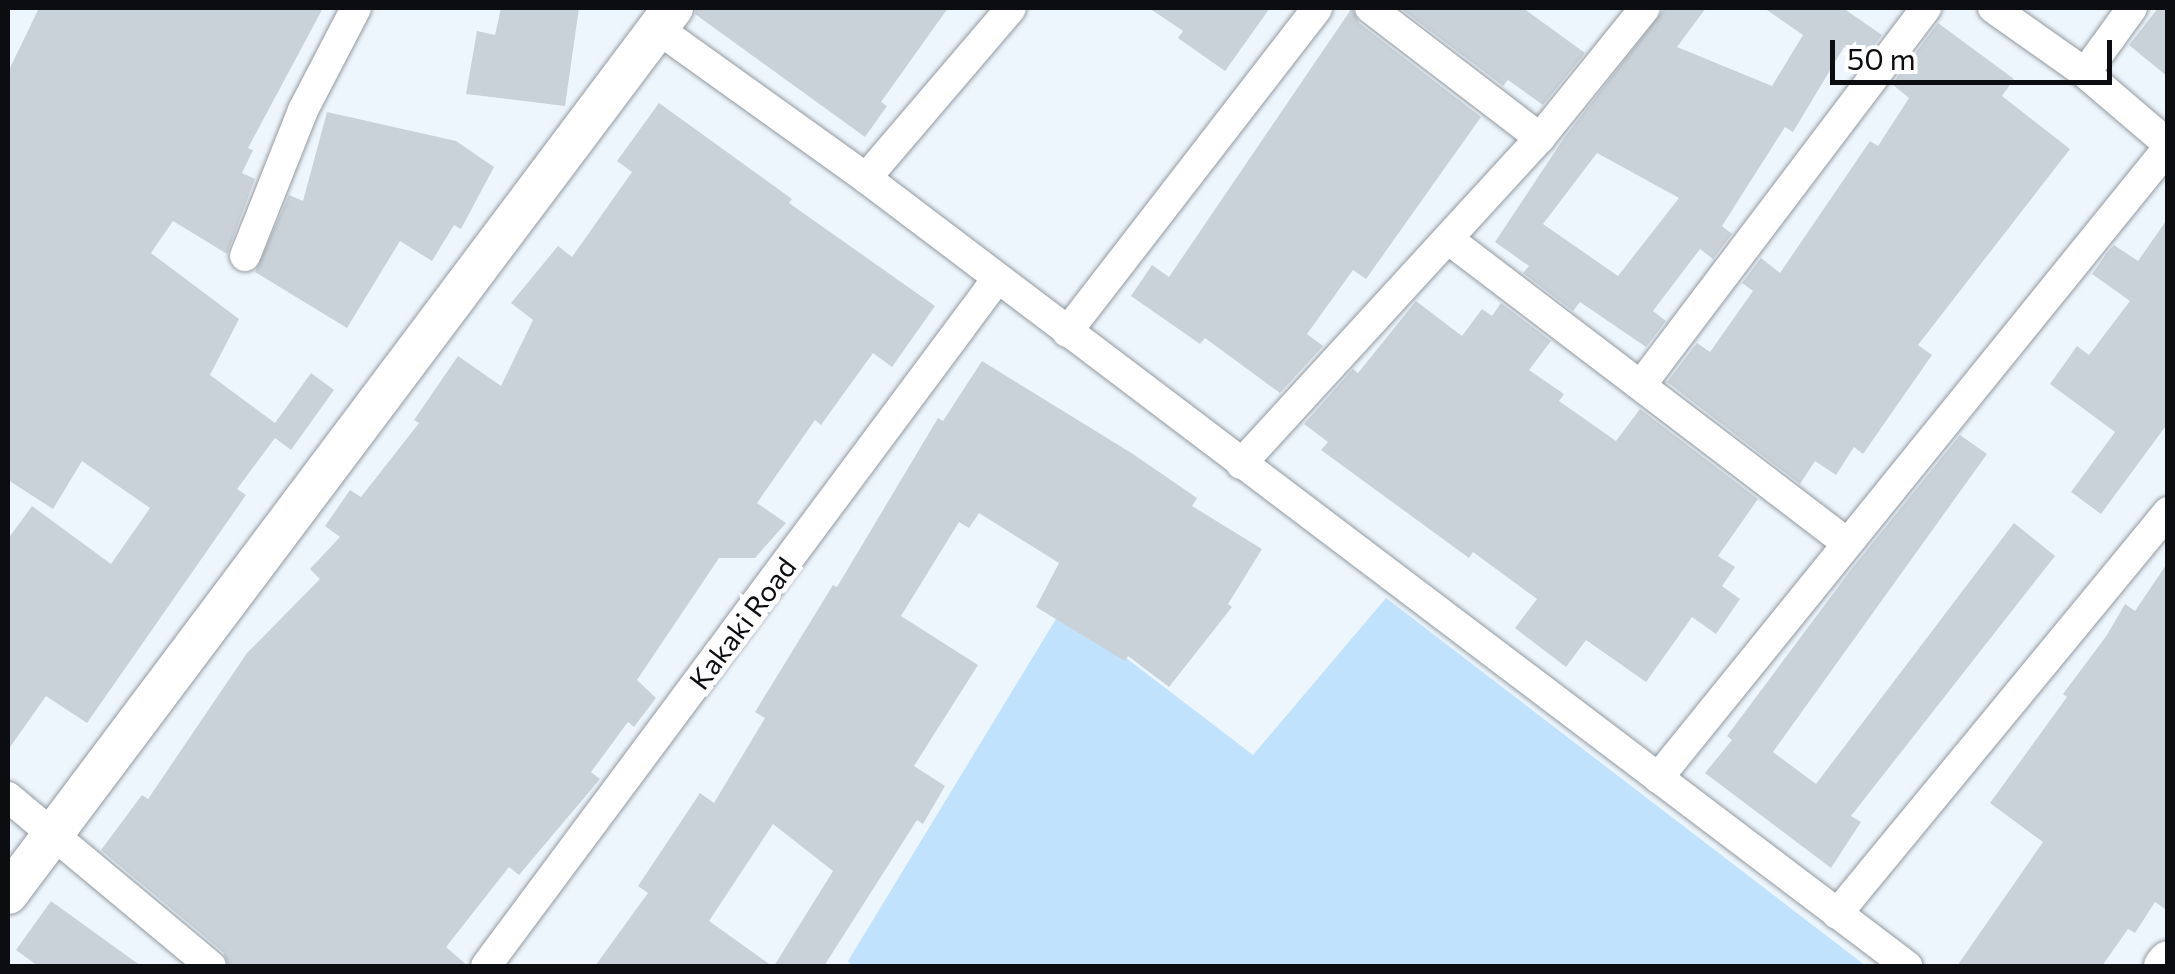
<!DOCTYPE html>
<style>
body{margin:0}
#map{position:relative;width:2175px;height:974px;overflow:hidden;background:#eef6fd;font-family:Commissioner,sans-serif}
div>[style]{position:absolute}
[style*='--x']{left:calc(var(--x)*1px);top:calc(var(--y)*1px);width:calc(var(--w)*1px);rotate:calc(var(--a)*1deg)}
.green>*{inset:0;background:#c0e2fd}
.building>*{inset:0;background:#cad2d9}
.roads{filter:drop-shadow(0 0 2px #929aa0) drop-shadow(0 0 2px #929aa0)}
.street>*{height:30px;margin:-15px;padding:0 15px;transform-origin:15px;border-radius:15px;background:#fff}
.secondary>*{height:40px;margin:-20px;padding:0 20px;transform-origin:20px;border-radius:20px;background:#fff}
span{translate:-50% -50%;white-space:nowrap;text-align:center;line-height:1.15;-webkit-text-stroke:10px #fff;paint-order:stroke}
.street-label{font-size:28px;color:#0b0d10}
.frame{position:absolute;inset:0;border:10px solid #0b0d10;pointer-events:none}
.scale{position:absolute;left:1830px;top:40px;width:282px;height:45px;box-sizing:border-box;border:5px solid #0b0d10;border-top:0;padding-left:12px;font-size:30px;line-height:35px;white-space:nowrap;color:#0b0d10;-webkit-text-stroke:8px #fff;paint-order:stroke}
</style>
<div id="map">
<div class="green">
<i style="clip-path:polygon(1386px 598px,1866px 966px,852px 966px,848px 961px,1062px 609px,1253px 755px)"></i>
</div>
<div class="building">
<i style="clip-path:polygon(39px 8px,323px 8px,248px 148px,253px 150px,242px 173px,255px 179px,227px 254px,173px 221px,151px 253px,239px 319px,210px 375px,275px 423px,311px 373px,334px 390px,291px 450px,275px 438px,237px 489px,246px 495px,87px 723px,46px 696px,8px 750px,8px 539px,32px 506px,111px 564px,150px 508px,82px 461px,53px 509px,8px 480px,8px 72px)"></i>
<i style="clip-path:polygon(501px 8px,579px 8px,565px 106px,466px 94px,477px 31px,495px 35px)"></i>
<i style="clip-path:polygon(696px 8px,948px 8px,881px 102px,887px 106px,865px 137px,695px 14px)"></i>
<i style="clip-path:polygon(1149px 8px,1270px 8px,1225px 71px,1178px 38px,1183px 31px)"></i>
<i style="clip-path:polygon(1352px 8px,1359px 23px,1481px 117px,1366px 279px,1353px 270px,1307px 334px,1323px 346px,1280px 393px,1205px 338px,1200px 344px,1131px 296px,1152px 265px,1169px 277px)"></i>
<i style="clip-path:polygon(1400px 8px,1523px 8px,1585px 53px,1543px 105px,1508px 80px,1503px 86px)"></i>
<i style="clip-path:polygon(evenodd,1665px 8px,1706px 8px,1677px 47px,1772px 86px,1803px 35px,1764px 8px,1843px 8px,1882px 35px,1862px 61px,1844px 47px,1793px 132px,1785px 127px,1722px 226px,1732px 234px,1713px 259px,1700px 249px,1653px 311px,1666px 321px,1646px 347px,1580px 302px,1573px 311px,1523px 273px,1529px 266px,1495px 242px,1564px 138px,1665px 8px,1597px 153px,1679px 198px,1618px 276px,1543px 224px,1597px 153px)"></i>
<i style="clip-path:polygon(2158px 8px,2168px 8px,2168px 77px,2129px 45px)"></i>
<i style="clip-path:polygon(1938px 23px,2014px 79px,2002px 96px,2070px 149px,1918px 345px,1932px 355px,1863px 454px,1854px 447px,1836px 475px,1815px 461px,1800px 484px,1667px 382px,1697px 343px,1710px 352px,1753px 291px,1742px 283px,1761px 258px,1780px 273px,1870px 141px,1878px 146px,1909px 98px,1892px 84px)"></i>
<i style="clip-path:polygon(659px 103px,792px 199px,789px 203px,935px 306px,892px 367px,873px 353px,821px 425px,815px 420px,757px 503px,786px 523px,755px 558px,719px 558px,637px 680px,656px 698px,634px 727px,628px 722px,591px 772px,600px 779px,519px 875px,509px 867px,446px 947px,468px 966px,229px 966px,223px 952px,101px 850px,142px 795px,148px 799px,247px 653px,320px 579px,310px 569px,340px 537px,325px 526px,350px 490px,361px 497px,419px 423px,414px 420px,458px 356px,501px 386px,533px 320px,511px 303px,558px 246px,572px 257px,632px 172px,617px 161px)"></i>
<i style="clip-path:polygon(327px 112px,456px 141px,494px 167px,461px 229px,454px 225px,432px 261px,400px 241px,347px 328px,255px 272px,289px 195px,303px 201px)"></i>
<i style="clip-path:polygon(2168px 218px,2168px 423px,2101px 514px,2071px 492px,2115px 432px,2050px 384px,2077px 346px,2089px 355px,2130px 301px,2092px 274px,2106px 254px,2114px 245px,2138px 261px)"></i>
<i style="clip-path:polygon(1416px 301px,1462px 336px,1482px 309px,1492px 316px,1501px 303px,1551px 341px,1529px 370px,1564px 394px,1559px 401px,1616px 441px,1640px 409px,1758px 499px,1718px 556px,1735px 567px,1722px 586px,1740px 599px,1716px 634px,1692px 617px,1646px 682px,1586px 640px,1566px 667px,1515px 628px,1537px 599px,1473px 552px,1469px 558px,1321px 450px,1328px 442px,1304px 424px,1353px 369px,1358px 373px)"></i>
<i style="clip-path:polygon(982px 361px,1133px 454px,1197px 498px,1192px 506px,1262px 549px,1228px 604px,1232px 607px,1169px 687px,1128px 656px,1125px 661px,1036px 607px,1059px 563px,979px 513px,969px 528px,959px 522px,901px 616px,978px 665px,914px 766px,945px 786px,923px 824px,917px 820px,824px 966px,774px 966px,833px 871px,773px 824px,709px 921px,772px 966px,595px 966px,648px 893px,638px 886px,700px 793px,714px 803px,765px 718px,755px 712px,833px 585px,837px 587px,938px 418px,943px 421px)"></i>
<i style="clip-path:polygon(1960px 435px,1987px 454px,1773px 752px,1816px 784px,2014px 523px,2055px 556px,1851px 816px,1861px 822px,1831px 868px,1705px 773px,1732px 740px,1727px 736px,1850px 571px)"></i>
<i style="clip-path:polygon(2168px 562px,2168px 911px,2155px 902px,2135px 933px,2128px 929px,2102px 966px,1957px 966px,2043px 842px,1990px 803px,2067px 697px,2063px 694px,2107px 635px,2125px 604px,2135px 611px)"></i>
<i style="clip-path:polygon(51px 901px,141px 966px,38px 966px,16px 950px)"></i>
</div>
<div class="roads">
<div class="street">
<i style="--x:1370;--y:8;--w:214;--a:37.4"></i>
<i style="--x:1993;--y:8;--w:113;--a:35.2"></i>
<i style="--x:2085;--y:73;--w:109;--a:40.5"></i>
<i style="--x:658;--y:29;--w:256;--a:35.6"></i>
<i style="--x:866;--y:178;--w:1306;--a:37.12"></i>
<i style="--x:2085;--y:73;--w:80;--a:-54.1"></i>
<i style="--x:866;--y:178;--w:223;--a:-49.5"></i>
<i style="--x:1448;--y:239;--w:502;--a:37.3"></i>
<i style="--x:245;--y:256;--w:157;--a:-68.3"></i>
<i style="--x:303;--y:110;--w:115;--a:-62.5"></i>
<i style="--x:1067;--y:332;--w:409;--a:-52.3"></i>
<i style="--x:1641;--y:385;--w:473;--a:-52.9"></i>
<i style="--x:1241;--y:464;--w:442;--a:-47.5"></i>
<i style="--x:1540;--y:138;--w:167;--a:-51.1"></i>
<i style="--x:1658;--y:778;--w:811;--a:-51.01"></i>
<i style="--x:8;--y:797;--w:264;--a:39.8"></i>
<i style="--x:1837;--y:914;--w:521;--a:-50.53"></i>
<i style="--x:486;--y:966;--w:856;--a:-53.36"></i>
</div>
<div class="secondary">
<i style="--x:8;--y:894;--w:1108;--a:-53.11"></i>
<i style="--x:2164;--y:966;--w:6;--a:-51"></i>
</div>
</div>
<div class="street-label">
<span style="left:742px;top:623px;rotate:-53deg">Kakaki Road</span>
</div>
<div class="frame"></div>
<div class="scale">50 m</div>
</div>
